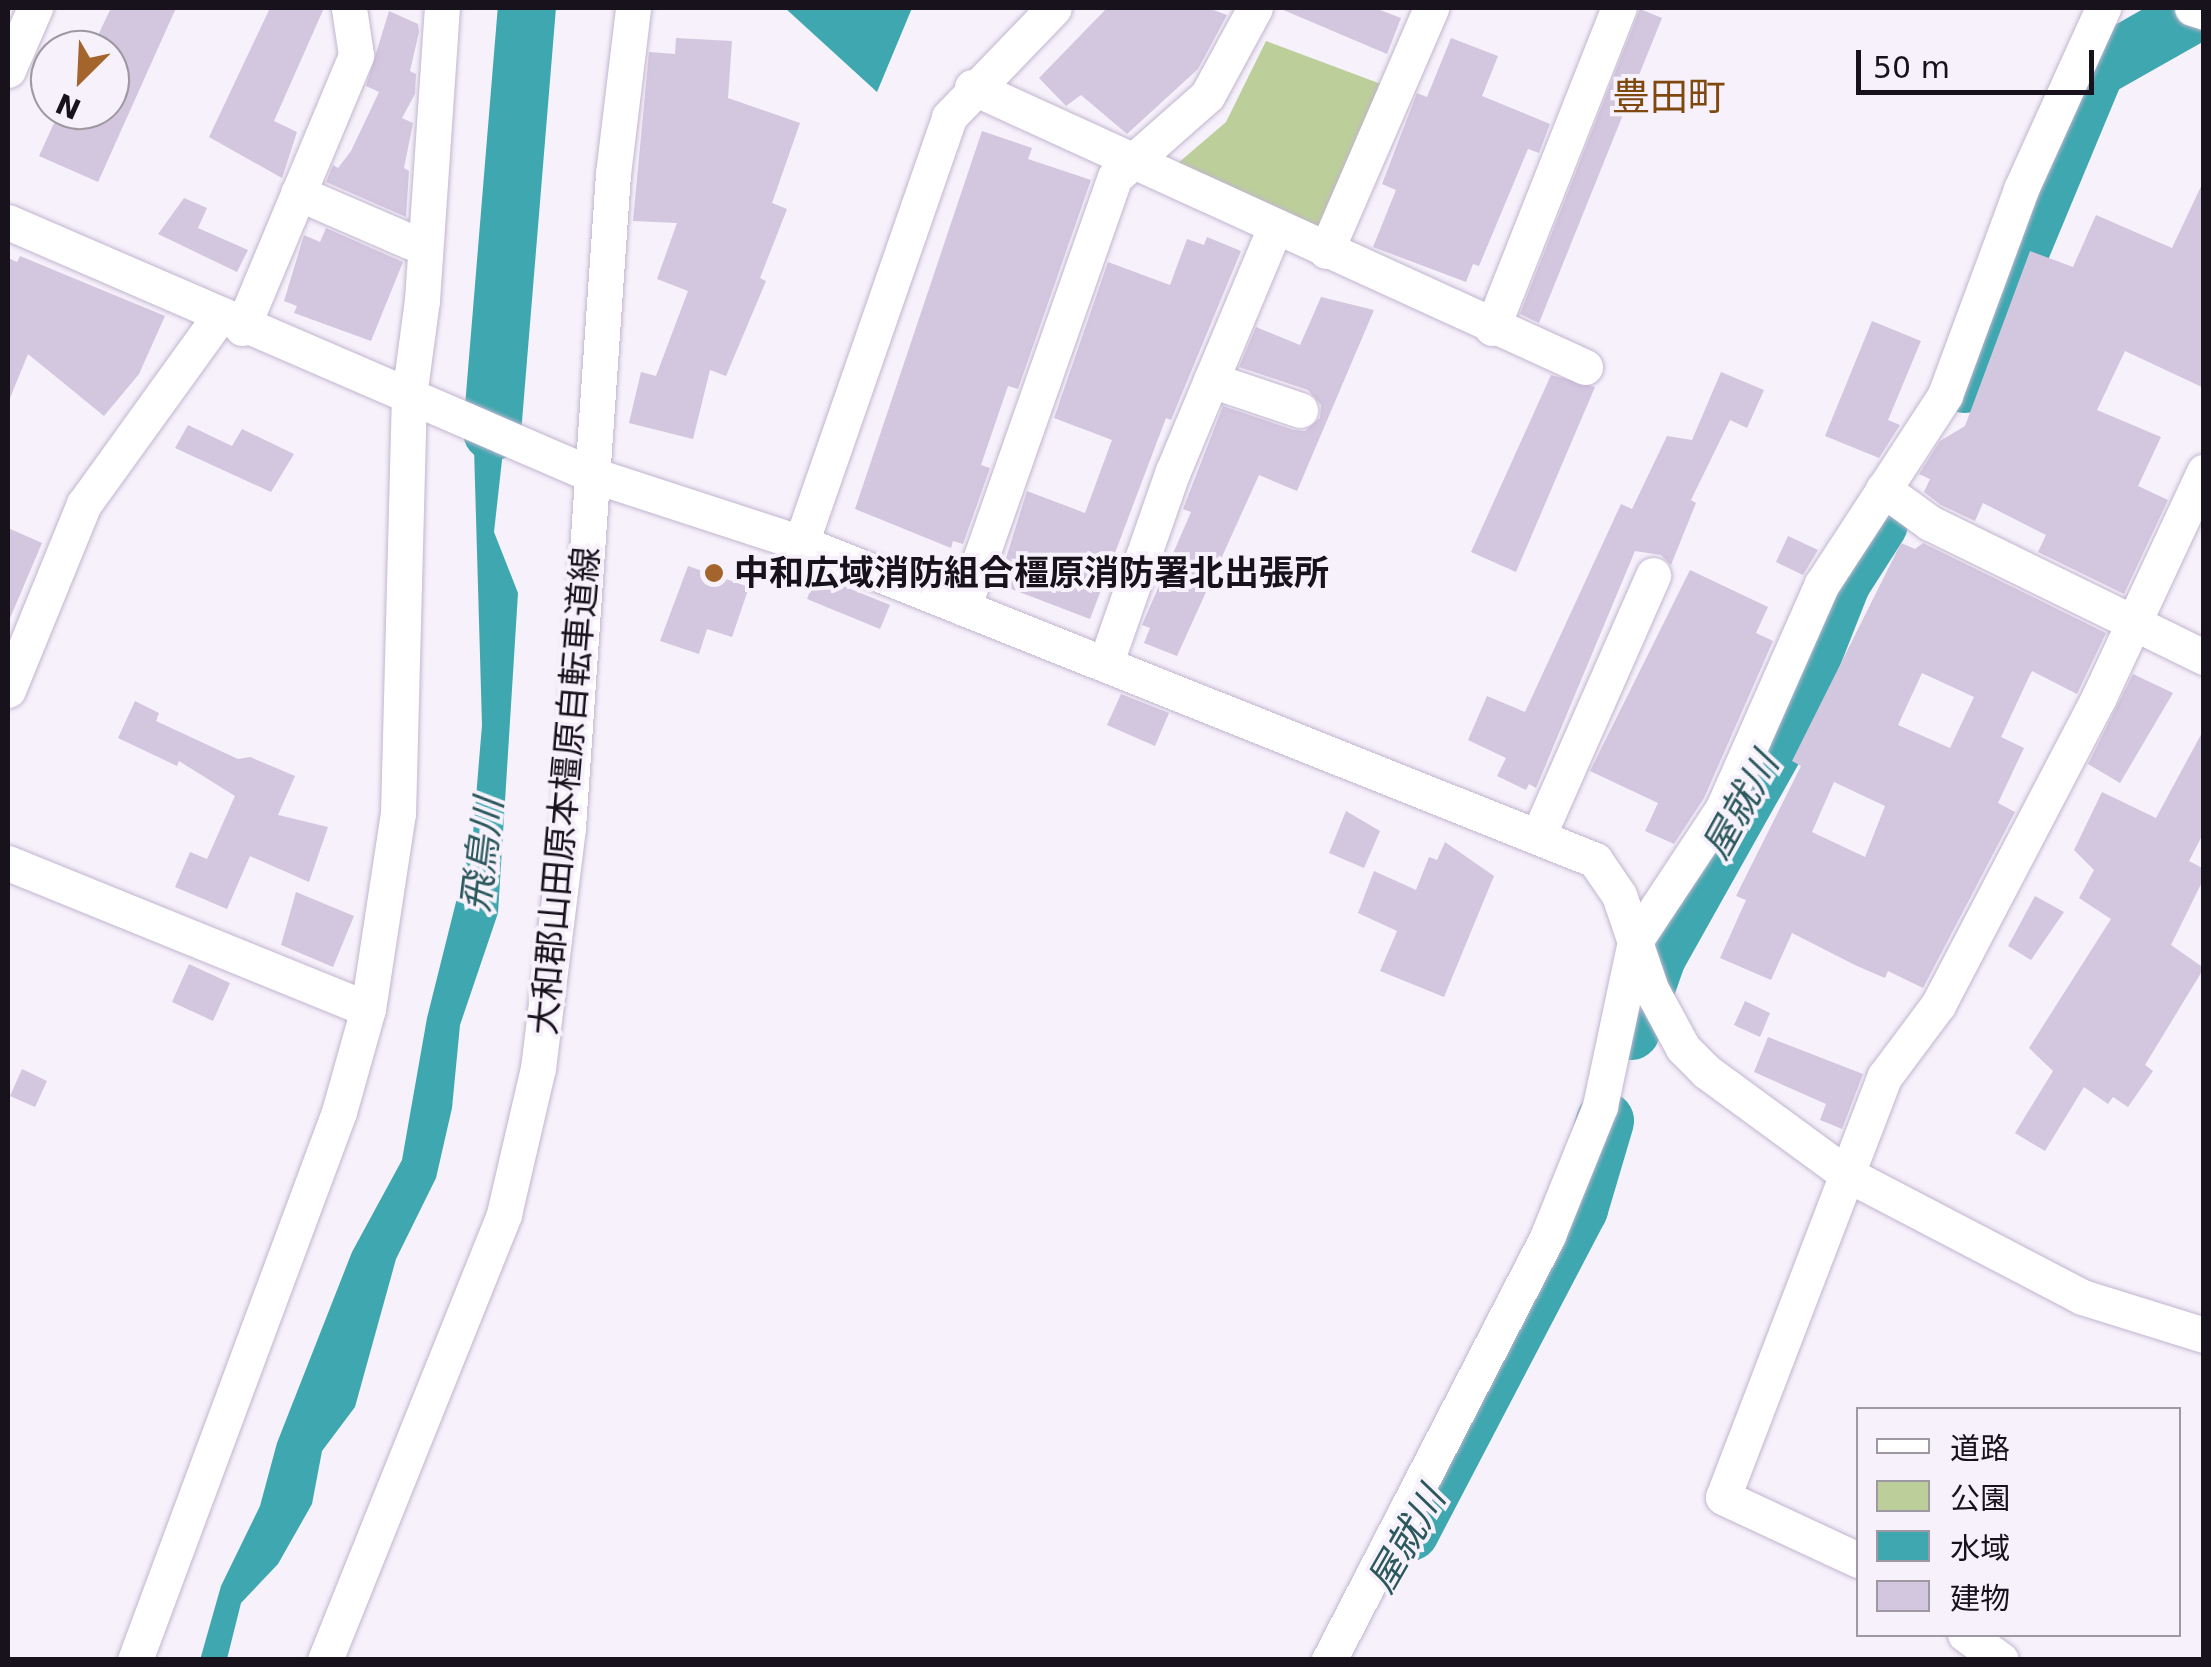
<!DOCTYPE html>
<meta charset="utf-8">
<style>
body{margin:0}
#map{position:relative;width:2211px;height:1667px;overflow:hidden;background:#f6f1fb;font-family:"DejaVu Sans","Noto Sans JP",sans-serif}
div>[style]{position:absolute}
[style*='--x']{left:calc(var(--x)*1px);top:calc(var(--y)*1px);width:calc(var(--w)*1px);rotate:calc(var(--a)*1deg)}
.green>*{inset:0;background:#bccf9a}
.water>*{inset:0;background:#3ea7af}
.river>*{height:58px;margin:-29px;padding:0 29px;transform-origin:29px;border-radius:29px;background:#3ea7af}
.building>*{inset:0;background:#d3c6df}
.roads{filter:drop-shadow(0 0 2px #c2b5cf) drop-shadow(0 0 2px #c2b5cf)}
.minor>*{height:35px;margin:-17.5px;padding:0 17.5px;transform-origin:17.5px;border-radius:17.5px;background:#fff}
.dots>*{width:28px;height:28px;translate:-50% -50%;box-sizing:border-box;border:5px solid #f6f1fb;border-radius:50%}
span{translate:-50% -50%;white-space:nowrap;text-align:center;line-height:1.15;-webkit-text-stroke:8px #f6f1fb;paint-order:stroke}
.poi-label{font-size:35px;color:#17121b;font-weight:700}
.left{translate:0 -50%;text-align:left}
.street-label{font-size:35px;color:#17121b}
.neighbourhood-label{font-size:38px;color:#7f480f}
.water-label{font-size:38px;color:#2b585c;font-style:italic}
.frame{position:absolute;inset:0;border:10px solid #17121b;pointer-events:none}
.legend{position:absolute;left:1856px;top:1407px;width:325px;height:230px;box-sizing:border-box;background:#f6f1fb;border:2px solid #9d98a1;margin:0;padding:12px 18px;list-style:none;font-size:30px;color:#17121b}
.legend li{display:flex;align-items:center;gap:20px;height:50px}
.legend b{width:50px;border:2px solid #9d98a1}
.north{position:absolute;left:30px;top:30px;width:100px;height:100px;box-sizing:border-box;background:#f6f1fb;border:2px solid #9d98a1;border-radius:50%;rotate:204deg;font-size:28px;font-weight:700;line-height:40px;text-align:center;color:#17121b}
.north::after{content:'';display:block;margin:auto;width:35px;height:45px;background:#a3652b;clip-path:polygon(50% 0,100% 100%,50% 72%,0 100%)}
.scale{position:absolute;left:1856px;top:50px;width:238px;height:45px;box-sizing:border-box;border:5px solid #17121b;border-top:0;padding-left:12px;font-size:30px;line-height:35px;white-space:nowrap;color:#17121b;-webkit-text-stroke:8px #f6f1fb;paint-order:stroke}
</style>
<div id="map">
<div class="green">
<i style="clip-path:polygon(1266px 41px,1381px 84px,1320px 239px,1170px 170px,1226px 122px)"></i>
</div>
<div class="water">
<i style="clip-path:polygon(785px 8px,912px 8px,877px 92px)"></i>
<i style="clip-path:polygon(515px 343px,494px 532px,518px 593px,498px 913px,460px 1025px,452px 1108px,436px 1178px,396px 1259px,355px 1407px,322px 1451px,312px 1504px,278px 1564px,241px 1603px,227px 1659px,200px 1660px,221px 1586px,260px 1506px,277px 1443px,352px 1252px,402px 1160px,427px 1018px,473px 834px,482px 725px,474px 448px,483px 367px)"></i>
</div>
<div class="river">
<i style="--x:1965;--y:384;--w:341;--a:-67.4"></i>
<i style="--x:2096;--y:69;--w:124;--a:-29.5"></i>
<i style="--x:492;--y:432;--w:425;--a:-85.3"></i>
<i style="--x:1631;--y:1031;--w:78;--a:-70.6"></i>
<i style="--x:1657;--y:957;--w:253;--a:-60.7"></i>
<i style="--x:1781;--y:736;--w:166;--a:-68.4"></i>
<i style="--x:1842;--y:582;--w:69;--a:-57.5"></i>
<i style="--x:1410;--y:1532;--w:365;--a:-62.4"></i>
<i style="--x:1579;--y:1209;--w:92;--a:-73.5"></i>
</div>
<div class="building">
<i style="clip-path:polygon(111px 8px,176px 8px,98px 182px,39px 156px,60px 110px,110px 110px,110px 50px,91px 50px)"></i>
<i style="clip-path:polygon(270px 8px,324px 8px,274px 121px,297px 132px,282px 178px,209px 137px)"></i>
<i style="clip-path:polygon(1107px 8px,1208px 8px,1227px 15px,1198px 69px,1127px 134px,1081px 95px,1066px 106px,1039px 78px)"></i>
<i style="clip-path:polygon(1375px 8px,1401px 18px,1387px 54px,1281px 9px)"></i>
<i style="clip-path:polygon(1640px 9px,1662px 18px,1539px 323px,1520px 314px)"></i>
<i style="clip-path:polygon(389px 11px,418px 24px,419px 32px,410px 71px,416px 74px,415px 94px,402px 118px,413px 123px,404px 168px,409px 171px,406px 217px,326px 182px,333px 165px,338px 168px,351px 151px,379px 92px,366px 86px)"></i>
<i style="clip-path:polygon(676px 38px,732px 41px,728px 98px,800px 123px,772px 203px,787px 209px,760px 278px,766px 281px,726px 376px,710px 370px,693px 439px,629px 423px,641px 372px,656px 376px,688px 291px,657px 279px,677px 223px,633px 221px,649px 52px,675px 54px)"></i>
<i style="clip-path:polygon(1451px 38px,1498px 56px,1482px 96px,1550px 124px,1539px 153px,1528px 149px,1479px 266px,1473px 264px,1466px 282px,1373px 247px,1396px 190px,1382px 184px,1417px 93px,1427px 97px)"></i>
<i style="clip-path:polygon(982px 131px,1032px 148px,1028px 159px,1091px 180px,1018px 389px,1008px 386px,981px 465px,990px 468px,963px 544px,953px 541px,951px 548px,855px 509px)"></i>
<i style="clip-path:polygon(2204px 180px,2204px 388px,2125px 351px,2097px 410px,2161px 437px,2138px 486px,2168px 500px,2124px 594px,2038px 552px,2046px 535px,1983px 503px,1975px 521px,1941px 505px,1924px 492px,1930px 479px,1919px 474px,1940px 441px,1965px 426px,2030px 251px,2073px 267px,2096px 215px,2172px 248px)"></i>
<i style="clip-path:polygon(184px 198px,207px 208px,198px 228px,248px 250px,237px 272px,158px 234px)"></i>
<i style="clip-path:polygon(326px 228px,403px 262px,371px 341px,294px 313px,297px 306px,284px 301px,304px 235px,320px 242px)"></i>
<i style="clip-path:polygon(1207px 237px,1241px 251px,1171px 420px,1166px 418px,1090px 619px,998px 584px,1027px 491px,1085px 513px,1112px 440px,1054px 418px,1108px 262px,1170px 285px,1187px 239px,1204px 245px)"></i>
<i style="clip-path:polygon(20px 256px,165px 316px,139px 374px,104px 416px,28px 354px,8px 403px,8px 258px,17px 262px)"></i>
<i style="clip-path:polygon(1321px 297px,1374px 310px,1297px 491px,1259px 475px,1177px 656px,1144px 643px,1150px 628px,1142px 625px,1191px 512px,1183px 509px,1223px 406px,1294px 430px,1305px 431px,1320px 418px,1321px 405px,1308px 390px,1239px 367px,1256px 327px,1300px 345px)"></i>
<i style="clip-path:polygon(1872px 321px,1921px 341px,1888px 420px,1900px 425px,1879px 458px,1825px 436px)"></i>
<i style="clip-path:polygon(1721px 372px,1764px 390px,1747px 428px,1730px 420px,1691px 500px,1696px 503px,1671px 565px,1661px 555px,1635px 551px,1536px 788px,1529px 784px,1526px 790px,1497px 776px,1506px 758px,1468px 740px,1487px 696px,1525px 712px,1621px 504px,1632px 509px,1667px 436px,1692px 440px)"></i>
<i style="clip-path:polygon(1551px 375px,1595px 387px,1516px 572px,1471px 552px)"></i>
<i style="clip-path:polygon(188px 425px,232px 446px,242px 429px,294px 454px,271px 492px,175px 448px)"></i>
<i style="clip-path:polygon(8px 528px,42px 543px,8px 623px)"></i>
<i style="clip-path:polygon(1788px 536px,1818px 550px,1803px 575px,1776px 562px)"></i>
<i style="clip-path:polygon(evenodd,1901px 543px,1915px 549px,1923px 543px,2106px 633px,2077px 694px,2032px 671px,2028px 679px,2001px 737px,2024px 748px,1998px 803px,2015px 812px,1923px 988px,1888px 971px,1885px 978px,1857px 966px,1792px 933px,1771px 980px,1720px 958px,1746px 900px,1736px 896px,1801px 766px,1792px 761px,1901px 543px,1922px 673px,1974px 697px,1950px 748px,1898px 725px,1922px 673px,1901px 543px,1834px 782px,1885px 806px,1865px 857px,1812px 832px,1834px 782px)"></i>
<i style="clip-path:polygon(688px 566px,749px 587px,732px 637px,707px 629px,699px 654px,660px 641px)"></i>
<i style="clip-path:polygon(1690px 570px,1768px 607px,1756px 633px,1773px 641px,1704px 798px,1674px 844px,1645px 831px,1658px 803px,1590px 771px)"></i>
<i style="clip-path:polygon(816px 575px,890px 605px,880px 629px,807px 599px)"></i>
<i style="clip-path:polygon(2133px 674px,2173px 693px,2120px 783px,2088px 764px)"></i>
<i style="clip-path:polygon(1121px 694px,1169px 713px,1155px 746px,1107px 725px)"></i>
<i style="clip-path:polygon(135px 701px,159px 713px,156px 721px,238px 759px,250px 757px,295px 776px,278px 815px,328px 827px,309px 882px,250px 856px,227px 909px,175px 887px,190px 852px,207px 859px,235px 796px,179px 761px,177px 766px,118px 738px)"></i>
<i style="clip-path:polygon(2204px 729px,2204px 832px,2189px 861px,2204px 869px,2204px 878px,2171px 945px,2204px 968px,2145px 1065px,2153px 1071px,2128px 1107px,2113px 1097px,2108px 1104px,2084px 1087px,2045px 1151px,2015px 1133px,2053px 1071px,2029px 1048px,2111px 919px,2079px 898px,2094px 870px,2074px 850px,2102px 792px,2156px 818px)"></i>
<i style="clip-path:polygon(1346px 811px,1380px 831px,1364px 868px,1329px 853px)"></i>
<i style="clip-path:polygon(1445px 842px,1494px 876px,1444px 997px,1380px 971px,1397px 931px,1358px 913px,1374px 871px,1416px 890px,1429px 857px,1437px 860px)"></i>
<i style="clip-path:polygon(296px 892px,354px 916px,333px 967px,281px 945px)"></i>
<i style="clip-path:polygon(2035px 896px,2064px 912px,2031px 960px,2008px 946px)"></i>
<i style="clip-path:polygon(189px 964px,230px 983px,213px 1021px,172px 1002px)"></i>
<i style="clip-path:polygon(1745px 1001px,1770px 1013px,1760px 1037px,1734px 1025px)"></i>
<i style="clip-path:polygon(1768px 1037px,1863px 1074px,1842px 1129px,1820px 1120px,1826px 1104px,1754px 1072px)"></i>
<i style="clip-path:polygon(22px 1069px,47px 1081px,35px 1107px,10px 1096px)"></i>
</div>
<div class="roads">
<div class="minor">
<i style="--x:2192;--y:8;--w:13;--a:18"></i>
<i style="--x:8;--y:70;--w:68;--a:-66.5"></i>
<i style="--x:972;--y:87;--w:674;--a:24.55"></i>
<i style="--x:298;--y:193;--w:123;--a:23.4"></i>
<i style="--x:8;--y:222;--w:637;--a:23.39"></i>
<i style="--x:593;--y:475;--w:219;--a:18.1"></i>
<i style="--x:801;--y:543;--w:855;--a:21.76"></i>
<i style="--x:1595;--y:860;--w:42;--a:55.6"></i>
<i style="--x:1619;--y:895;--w:99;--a:71.2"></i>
<i style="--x:1651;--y:989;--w:67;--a:61.5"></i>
<i style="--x:1683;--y:1048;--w:34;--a:45"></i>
<i style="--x:1707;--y:1072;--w:171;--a:36.2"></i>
<i style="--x:1845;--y:1173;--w:267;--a:27.6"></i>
<i style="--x:2082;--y:1297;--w:128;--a:17.3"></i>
<i style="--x:1326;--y:251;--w:265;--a:-66.6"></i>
<i style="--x:242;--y:328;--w:296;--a:-67.3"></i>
<i style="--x:356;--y:55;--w:48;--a:-98.5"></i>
<i style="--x:1492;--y:328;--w:344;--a:-68.4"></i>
<i style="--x:1211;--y:380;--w:94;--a:18.6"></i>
<i style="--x:1883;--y:489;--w:58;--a:35.9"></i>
<i style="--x:1930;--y:523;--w:305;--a:26.1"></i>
<i style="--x:801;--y:543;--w:451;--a:-70.8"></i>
<i style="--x:949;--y:117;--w:151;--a:-46.1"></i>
<i style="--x:963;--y:608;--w:457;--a:-70.6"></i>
<i style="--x:1115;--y:177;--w:123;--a:-41.4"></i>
<i style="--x:1207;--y:96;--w:100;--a:-61.4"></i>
<i style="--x:1106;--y:662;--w:202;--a:-70.7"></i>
<i style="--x:1173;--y:471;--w:262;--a:-67.3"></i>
<i style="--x:8;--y:690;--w:201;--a:-67.8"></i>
<i style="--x:84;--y:504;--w:229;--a:-54.2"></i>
<i style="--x:1539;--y:834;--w:283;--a:-66.2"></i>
<i style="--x:8;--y:863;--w:388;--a:22.1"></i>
<i style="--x:1858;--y:1560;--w:149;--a:-155"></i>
<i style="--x:1723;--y:1497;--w:451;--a:-69"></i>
<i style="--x:1885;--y:1076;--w:89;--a:-53.3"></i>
<i style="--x:1938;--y:1005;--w:345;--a:-62.4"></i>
<i style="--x:2098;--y:699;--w:251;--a:-65"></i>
<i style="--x:1965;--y:1634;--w:44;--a:35.8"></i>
<i style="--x:135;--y:1660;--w:585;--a:-69.58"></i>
<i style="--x:339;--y:1112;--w:107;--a:-74.3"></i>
<i style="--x:368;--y:1009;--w:197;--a:-81.3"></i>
<i style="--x:398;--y:814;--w:418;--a:-88.5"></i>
<i style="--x:409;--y:396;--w:97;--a:-82.3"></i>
<i style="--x:422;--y:300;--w:293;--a:-86.1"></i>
<i style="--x:325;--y:1660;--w:481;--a:-68.1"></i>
<i style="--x:504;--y:1214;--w:150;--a:-76.9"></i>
<i style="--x:538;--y:1068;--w:243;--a:-82.9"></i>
<i style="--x:568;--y:827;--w:655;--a:-86.06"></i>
<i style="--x:613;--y:174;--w:167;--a:-83.1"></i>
<i style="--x:1329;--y:1660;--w:478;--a:-62.7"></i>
<i style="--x:1548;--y:1235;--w:139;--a:-68"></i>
<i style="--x:1600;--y:1106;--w:169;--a:-78"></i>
<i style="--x:1635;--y:941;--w:159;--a:-56.5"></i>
<i style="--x:1723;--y:808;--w:245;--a:-66.2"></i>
<i style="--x:1822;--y:584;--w:225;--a:-56.9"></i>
<i style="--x:1945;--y:395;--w:220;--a:-69.7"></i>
<i style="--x:2021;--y:189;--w:199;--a:-65.6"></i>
</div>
</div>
<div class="dots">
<i style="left:714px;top:573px;background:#a3652b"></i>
</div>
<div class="poi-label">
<span class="left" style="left:734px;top:573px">中和広域消防組合橿原消防署北出張所</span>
</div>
<div class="street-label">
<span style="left:565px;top:791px;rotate:-85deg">大和郡山田原本橿原自転車道線</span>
</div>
<div class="neighbourhood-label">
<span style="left:1669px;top:98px">豊田町</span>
</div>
<div class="water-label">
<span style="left:1741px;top:806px;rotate:-61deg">屋就川</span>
<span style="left:483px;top:855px;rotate:-83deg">飛鳥川</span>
<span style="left:1407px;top:1540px;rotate:-60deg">屋就川</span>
</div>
<div class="frame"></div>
<ul class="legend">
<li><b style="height:12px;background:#fff"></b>道路</li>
<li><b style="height:28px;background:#bccf9a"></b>公園</li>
<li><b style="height:28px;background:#3ea7af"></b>水域</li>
<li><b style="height:28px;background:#d3c6df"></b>建物</li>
</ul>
<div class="north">N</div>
<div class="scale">50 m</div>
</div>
